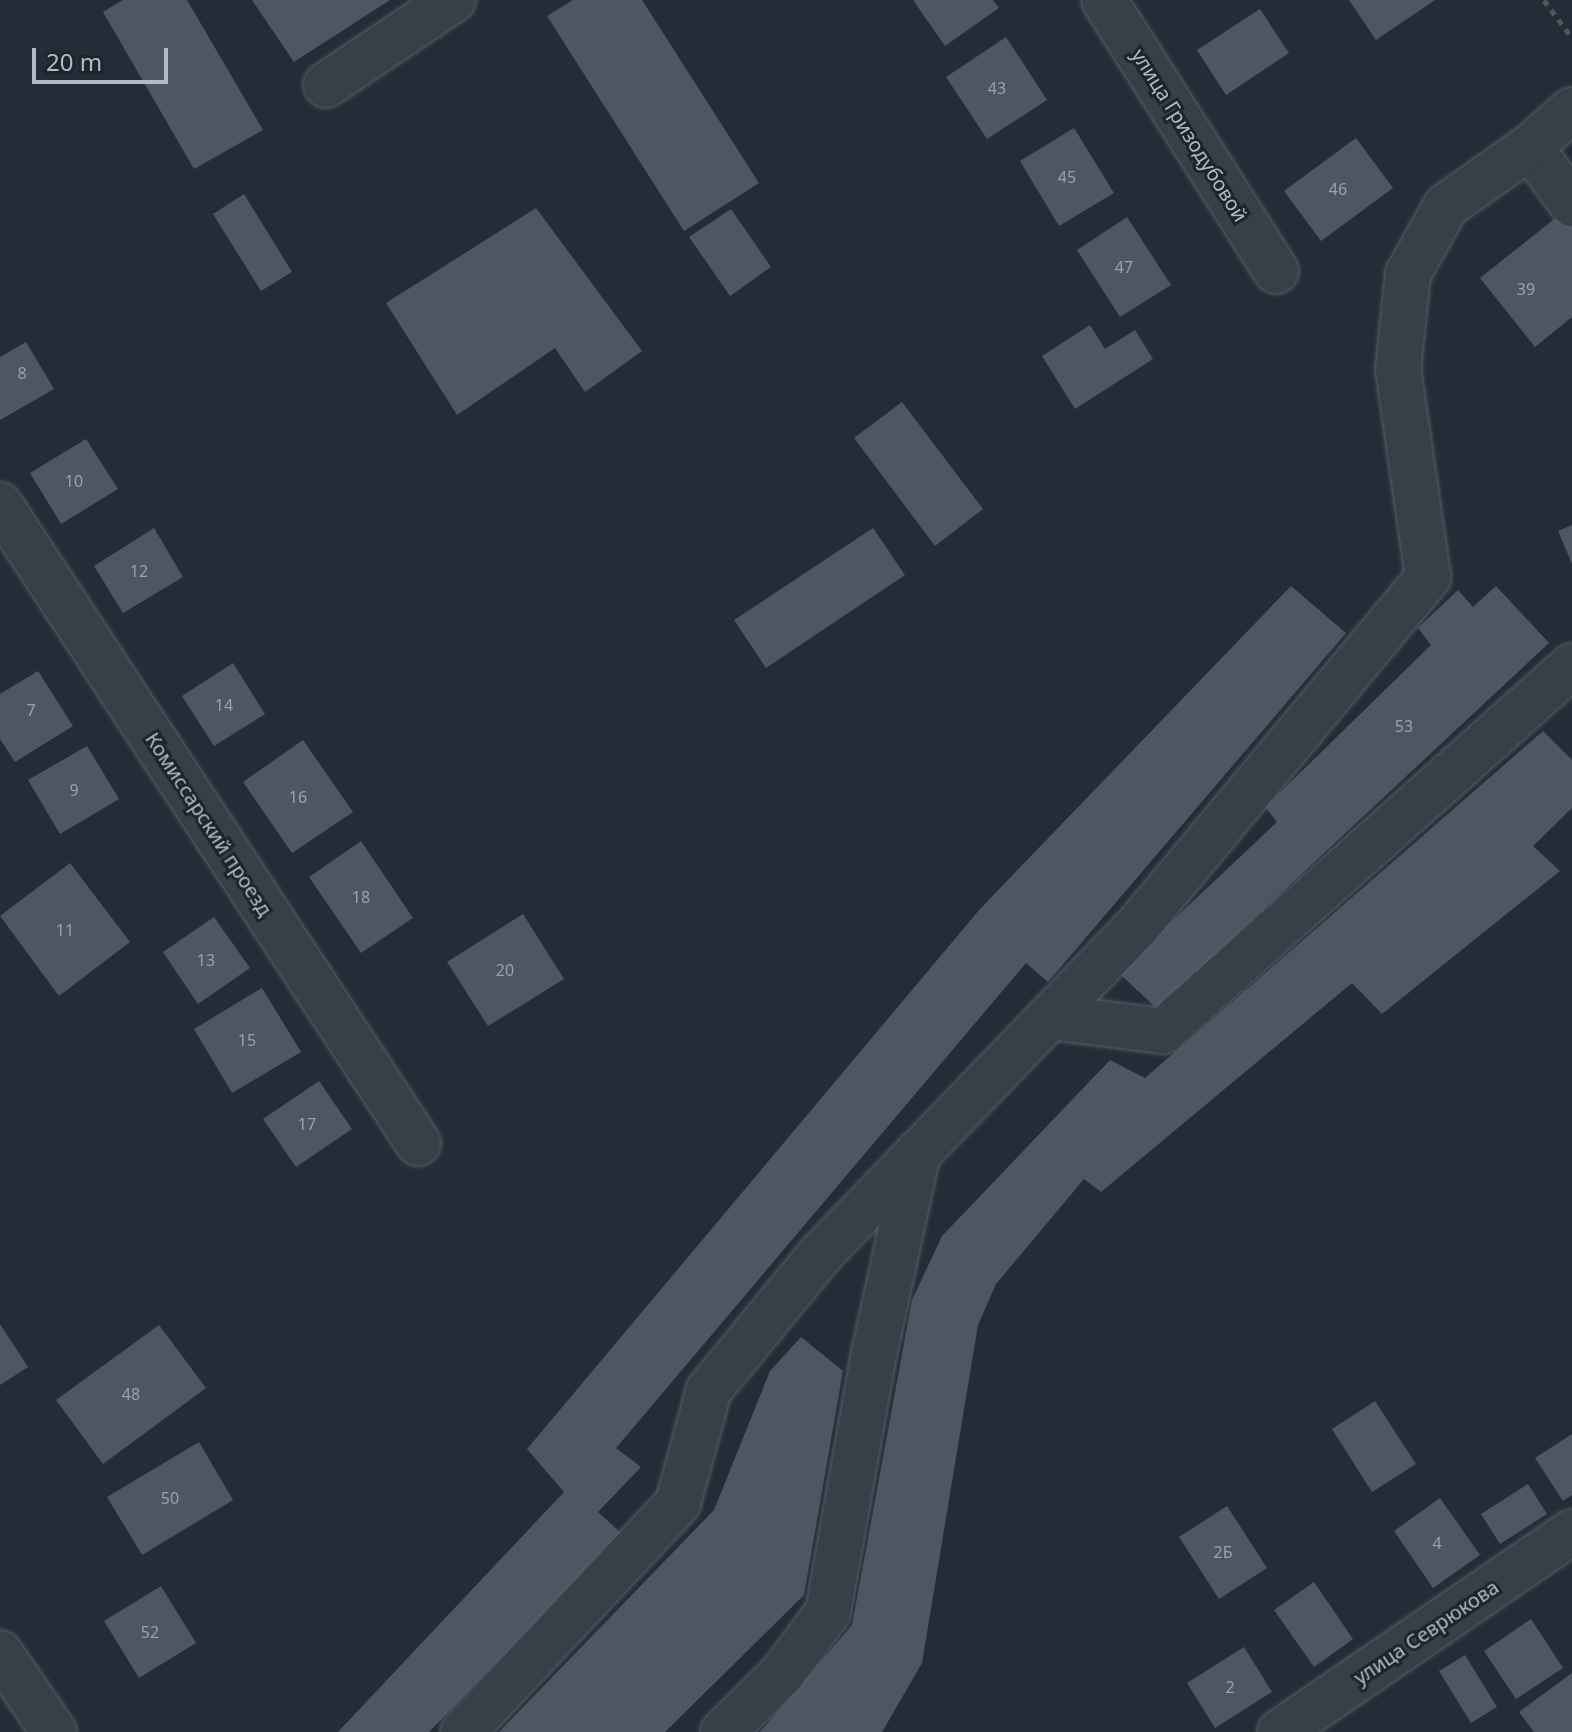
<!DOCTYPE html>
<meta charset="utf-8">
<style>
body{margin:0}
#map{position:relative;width:1572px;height:1732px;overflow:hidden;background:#242d37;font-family:"Noto Sans",sans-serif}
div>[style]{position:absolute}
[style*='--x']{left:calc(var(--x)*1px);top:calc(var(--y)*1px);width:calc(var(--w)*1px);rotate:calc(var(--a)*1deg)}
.building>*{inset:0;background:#4d5763}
.path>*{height:5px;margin-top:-2.5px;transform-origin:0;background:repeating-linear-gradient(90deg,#4a5b5c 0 6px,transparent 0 12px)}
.roads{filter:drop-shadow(0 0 2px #555d66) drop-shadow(0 0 2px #555d66)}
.minor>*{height:44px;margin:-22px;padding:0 22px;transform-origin:22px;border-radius:22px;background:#373f48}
span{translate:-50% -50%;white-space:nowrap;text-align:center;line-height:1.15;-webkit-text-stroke:6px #1d242d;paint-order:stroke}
.number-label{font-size:16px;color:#99a1ac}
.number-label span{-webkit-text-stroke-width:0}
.street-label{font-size:20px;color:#b2bac4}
.scale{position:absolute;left:32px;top:48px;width:136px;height:36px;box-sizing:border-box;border:4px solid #b2bac4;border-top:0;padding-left:10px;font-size:24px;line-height:28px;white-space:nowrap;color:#b2bac4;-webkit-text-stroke:6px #1d242d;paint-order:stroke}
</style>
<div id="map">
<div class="building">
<i style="clip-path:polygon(123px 0,187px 0,263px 130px,194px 169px,103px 12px)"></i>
<i style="clip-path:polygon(252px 0,390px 0,294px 62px)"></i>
<i style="clip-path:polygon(573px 0,642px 0,759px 183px,684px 231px,547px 16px)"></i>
<i style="clip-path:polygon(913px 0,993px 0,999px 8px,945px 46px)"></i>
<i style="clip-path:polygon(1349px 0,1435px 0,1376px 40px)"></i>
<i style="clip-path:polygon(1260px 9px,1289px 53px,1226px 95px,1197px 50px)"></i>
<i style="clip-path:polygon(1006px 37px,1047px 100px,987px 139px,946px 77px)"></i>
<i style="clip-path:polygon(1074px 128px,1114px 193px,1059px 226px,1020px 161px)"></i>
<i style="clip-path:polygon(1356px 138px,1393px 188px,1321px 241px,1284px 191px)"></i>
<i style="clip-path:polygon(244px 194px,292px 272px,261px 291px,213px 214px)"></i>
<i style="clip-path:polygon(1572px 205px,1572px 317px,1535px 347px,1480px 278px)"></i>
<i style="clip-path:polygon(536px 208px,642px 351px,585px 392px,555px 348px,457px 415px,386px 303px)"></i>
<i style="clip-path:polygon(731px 209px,771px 267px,730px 296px,689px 237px)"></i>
<i style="clip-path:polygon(1127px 217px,1171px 285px,1120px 317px,1077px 250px)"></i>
<i style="clip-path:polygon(1090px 325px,1105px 349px,1135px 330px,1153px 359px,1075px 409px,1042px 356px)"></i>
<i style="clip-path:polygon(26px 342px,54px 389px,0 420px,0 357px)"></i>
<i style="clip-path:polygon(902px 402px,983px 509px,935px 546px,854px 438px)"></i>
<i style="clip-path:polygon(86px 439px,118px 489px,61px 524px,30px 473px)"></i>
<i style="clip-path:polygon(1572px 525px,1572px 564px,1558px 531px)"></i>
<i style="clip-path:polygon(154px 528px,183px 577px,123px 613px,94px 566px)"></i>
<i style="clip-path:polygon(873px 528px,905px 575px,766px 668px,734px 620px)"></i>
<i style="clip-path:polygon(1291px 586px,1346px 633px,1048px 982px,1026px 963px,616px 1448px,641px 1467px,598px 1512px,622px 1534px,429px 1732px,338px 1732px,564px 1492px,527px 1449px,980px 909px)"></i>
<i style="clip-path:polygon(1496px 586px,1549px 643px,1157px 1009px,1118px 972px,1277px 822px,1265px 807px,1431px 645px,1418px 628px,1458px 590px,1473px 607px)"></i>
<i style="clip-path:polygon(233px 663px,265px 714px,214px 746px,182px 696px)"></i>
<i style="clip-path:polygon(38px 671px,73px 726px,15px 762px,0 739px,0 694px)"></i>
<i style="clip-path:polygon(1543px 731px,1572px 760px,1572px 808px,1533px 846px,1560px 871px,1382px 1014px,1352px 983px,1101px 1192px,1084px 1179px,996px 1284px,978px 1325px,922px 1663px,882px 1732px,760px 1732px,852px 1625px,912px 1300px,942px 1236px,1110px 1060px,1145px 1078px)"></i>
<i style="clip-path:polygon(303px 740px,353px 812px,292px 853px,243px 782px)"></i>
<i style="clip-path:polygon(87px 746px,119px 799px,60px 834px,28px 780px)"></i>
<i style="clip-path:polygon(361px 841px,413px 918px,361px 953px,309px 877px)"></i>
<i style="clip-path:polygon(70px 863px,130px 942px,59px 996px,0 916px)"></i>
<i style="clip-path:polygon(523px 914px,564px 979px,488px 1026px,447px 962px)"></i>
<i style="clip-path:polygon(214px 917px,250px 968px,198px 1004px,163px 952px)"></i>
<i style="clip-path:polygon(262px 988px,301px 1052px,232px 1093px,194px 1029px)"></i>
<i style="clip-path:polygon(319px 1081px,352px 1129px,296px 1167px,263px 1119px)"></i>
<i style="clip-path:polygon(0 1324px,28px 1367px,0 1385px)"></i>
<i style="clip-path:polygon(159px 1325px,206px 1388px,103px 1464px,56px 1400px)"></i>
<i style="clip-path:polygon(801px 1337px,843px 1371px,804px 1595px,665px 1732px,499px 1732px,714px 1510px,770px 1371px)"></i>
<i style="clip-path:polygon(1375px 1401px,1416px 1464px,1372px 1492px,1332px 1429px)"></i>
<i style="clip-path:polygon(1572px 1434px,1572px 1495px,1563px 1501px,1535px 1458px)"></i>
<i style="clip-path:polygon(199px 1442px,233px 1500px,142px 1555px,107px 1497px)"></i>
<i style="clip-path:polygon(1528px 1484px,1547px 1514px,1500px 1544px,1481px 1514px)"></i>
<i style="clip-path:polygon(1440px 1498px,1480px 1555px,1433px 1588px,1394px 1531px)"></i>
<i style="clip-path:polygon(1227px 1506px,1267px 1568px,1219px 1599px,1179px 1537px)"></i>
<i style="clip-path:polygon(1314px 1582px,1353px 1639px,1314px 1667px,1274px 1610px)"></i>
<i style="clip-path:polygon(161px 1586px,196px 1643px,139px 1678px,104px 1621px)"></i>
<i style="clip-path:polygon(1531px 1619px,1563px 1668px,1516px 1699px,1484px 1651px)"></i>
<i style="clip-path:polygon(1244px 1647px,1272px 1692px,1215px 1728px,1187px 1683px)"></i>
<i style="clip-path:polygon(1465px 1655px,1497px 1707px,1471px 1723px,1439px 1671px)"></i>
<i style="clip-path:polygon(1572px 1673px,1572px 1732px,1534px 1732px,1519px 1712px)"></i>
</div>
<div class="path">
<i style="--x:1544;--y:0;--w:47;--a:53.6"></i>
</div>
<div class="roads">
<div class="minor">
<i style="--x:1104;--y:0;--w:321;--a:57.6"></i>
<i style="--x:326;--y:85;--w:153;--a:-33.8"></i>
<i style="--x:1530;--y:147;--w:71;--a:53.6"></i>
<i style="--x:0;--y:505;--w:763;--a:56.77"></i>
<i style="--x:1050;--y:1017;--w:114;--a:7.1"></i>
<i style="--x:1163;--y:1031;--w:548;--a:-41.75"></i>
<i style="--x:0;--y:1653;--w:96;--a:55.6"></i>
<i style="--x:463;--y:1732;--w:314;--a:-46.8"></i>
<i style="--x:678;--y:1503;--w:117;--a:-74.7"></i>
<i style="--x:709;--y:1390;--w:175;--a:-50.6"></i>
<i style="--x:820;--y:1255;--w:455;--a:-46"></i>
<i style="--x:1136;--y:928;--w:457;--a:-50.2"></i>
<i style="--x:1428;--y:577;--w:209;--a:-98.2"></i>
<i style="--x:1398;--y:370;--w:97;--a:-84.1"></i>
<i style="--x:1408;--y:274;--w:78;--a:-60.8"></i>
<i style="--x:1446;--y:206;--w:103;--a:-35.1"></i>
<i style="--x:1530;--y:147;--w:56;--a:-41.4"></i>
<i style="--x:723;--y:1732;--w:83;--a:-44.5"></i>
<i style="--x:782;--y:1674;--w:77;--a:-53.4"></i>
<i style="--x:828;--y:1612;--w:262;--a:-79.9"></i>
<i style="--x:874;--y:1354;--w:206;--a:-77.7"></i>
<i style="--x:1280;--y:1732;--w:354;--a:-34.4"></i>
</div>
</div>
<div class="number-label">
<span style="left:997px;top:88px">43</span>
<span style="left:1067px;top:177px">45</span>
<span style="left:1338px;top:189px">46</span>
<span style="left:1124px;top:267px">47</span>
<span style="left:1526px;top:289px">39</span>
<span style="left:22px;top:373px">8</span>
<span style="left:74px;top:481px">10</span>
<span style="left:139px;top:571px">12</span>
<span style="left:224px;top:705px">14</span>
<span style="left:31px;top:710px">7</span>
<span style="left:1404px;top:726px">53</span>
<span style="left:74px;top:790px">9</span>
<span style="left:298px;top:797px">16</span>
<span style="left:361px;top:897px">18</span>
<span style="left:65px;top:930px">11</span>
<span style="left:206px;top:960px">13</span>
<span style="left:505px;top:970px">20</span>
<span style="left:247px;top:1040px">15</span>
<span style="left:307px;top:1124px">17</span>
<span style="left:131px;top:1394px">48</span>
<span style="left:170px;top:1498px">50</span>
<span style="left:1437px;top:1543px">4</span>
<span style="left:1223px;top:1552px">2Б</span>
<span style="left:150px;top:1632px">52</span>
<span style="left:1230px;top:1687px">2</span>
</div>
<div class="street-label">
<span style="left:1190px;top:135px;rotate:58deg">улица Гризодубовой</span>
<span style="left:209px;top:824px;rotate:57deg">Комиссарский проезд</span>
<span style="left:1426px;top:1632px;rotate:-34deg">улица Севрюкова</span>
</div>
<div class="scale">20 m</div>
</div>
